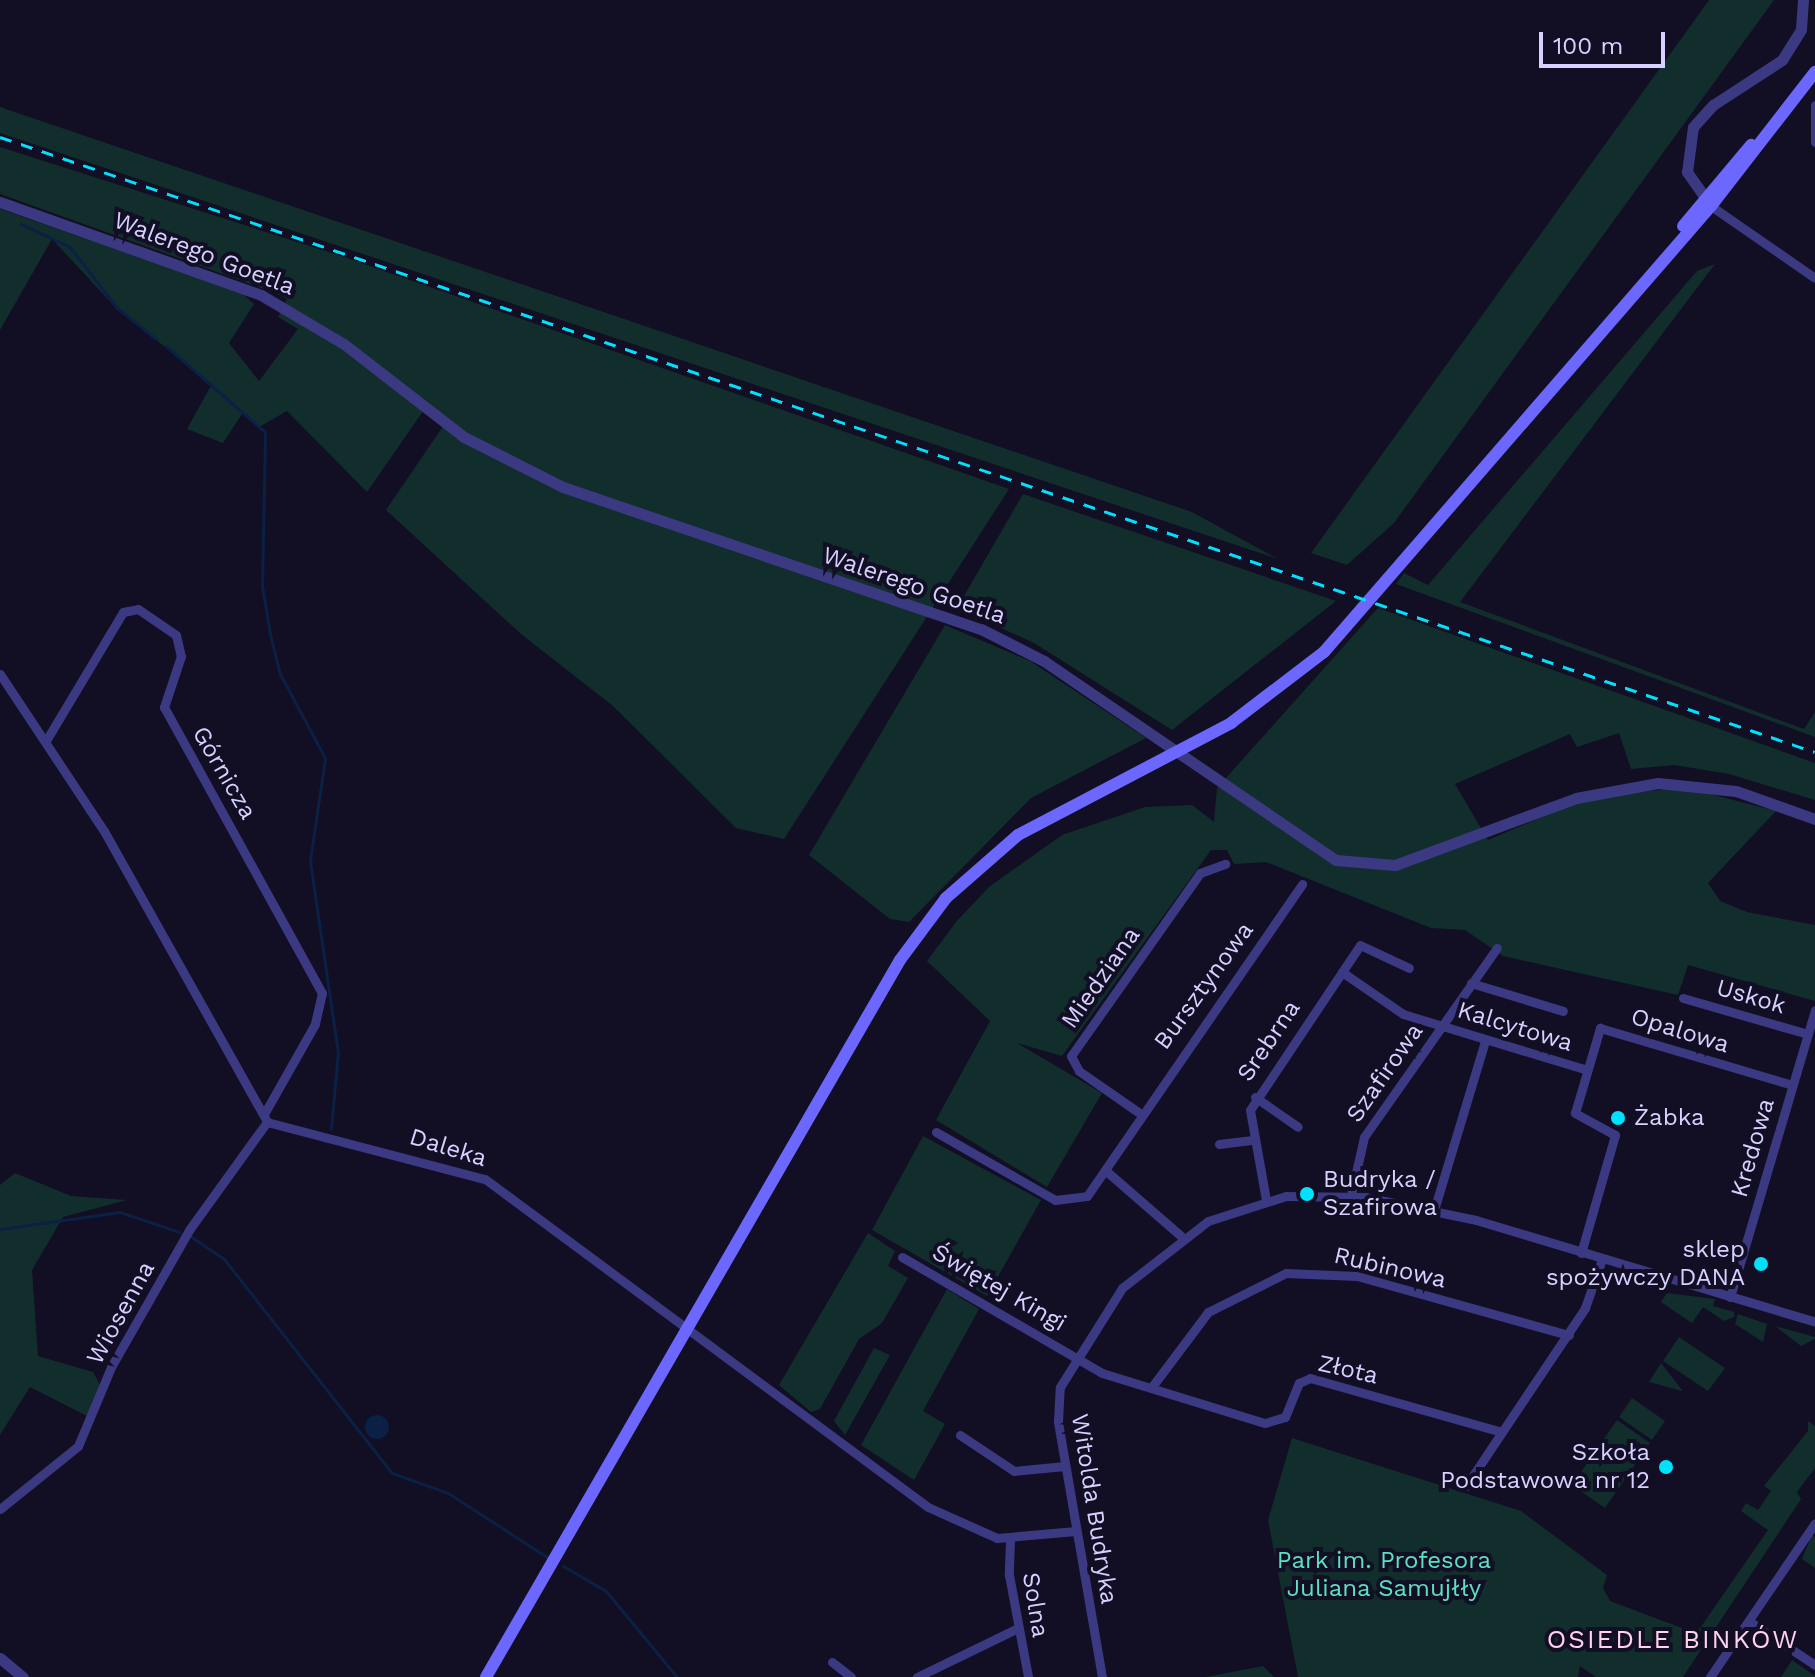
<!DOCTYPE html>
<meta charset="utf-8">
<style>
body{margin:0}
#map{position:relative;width:1815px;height:1677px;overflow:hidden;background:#120e24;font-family:"Work Sans",sans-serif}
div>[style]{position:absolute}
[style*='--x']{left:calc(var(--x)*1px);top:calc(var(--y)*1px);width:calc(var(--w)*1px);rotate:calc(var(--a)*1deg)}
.green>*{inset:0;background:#112e2d}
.water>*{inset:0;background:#0b2045}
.round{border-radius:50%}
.stream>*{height:3px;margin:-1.5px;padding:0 1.5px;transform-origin:1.5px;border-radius:1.5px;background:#0b2045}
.minor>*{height:9px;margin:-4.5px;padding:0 4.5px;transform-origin:4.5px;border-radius:4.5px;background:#3c3983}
.tertiary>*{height:11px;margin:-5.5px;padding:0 5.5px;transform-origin:5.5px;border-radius:5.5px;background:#3c3983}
.secondary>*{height:12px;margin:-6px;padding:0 6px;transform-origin:6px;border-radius:6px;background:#6c68ff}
.rail>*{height:3px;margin-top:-1.5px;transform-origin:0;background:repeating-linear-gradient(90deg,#00e1fc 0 12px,transparent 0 22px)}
.dots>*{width:22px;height:22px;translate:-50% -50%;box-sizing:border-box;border:4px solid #120e24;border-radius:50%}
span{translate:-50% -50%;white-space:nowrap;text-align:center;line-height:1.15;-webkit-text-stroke:8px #120e24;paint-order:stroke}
.street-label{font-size:24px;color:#d6d1ff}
.poi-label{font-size:24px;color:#d6d1ff}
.left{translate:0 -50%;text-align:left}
.right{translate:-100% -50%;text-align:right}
.park-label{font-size:24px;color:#5ce0c0}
.neighbourhood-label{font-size:26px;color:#ffd3ef;letter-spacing:2px}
.scale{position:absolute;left:1539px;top:32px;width:126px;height:36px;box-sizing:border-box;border:4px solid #d6d1ff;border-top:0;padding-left:10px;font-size:24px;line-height:28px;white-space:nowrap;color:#d6d1ff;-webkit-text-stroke:6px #120e24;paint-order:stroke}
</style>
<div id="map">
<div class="green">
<i style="clip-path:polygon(1709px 0,1774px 0,1394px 523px,1347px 565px,1311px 553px)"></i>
<i style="clip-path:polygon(0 107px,1192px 512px,1278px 559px,0 133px)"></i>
<i style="clip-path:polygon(0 147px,341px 256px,1009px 489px,784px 839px,736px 828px,613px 706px,521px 634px,386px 510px,448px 419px,428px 404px,367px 492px,287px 411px,259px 427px,242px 414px,223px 443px,187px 429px,212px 384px,117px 309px,52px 239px,0 330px,0 209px,242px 293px,254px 304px,229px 343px,259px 381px,298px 329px,278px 317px,287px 299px,273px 292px,0 194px)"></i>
<i style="clip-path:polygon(1715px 264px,1460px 602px,1804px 729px,1815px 712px,1815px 737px,1396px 584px,1404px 573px,1428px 585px,1697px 271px)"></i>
<i style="clip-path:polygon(1023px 494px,1336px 601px,1172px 730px,1034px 643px,957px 608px)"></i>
<i style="clip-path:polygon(1378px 608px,1815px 763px,1815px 800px,1729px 774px,1674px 765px,1631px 769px,1619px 733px,1577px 747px,1570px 734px,1455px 784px,1488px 840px,1584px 799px,1683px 787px,1776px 811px,1708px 883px,1720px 901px,1747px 912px,1815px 925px,1815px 1001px,1688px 965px,1678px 995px,1503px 956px,1465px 930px,1431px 928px,1266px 862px,1234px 864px,1227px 850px,1211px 850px,1062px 1056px,1017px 1043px,1102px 1093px,1047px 1187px,936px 1120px,990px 1021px,927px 961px,956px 922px,989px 887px,1062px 835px,1145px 807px,1192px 805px,1214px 822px,1217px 788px)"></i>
<i style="clip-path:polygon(945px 625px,1030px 661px,1146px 738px,1031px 798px,909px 922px,890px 919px,809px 855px)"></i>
<i style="clip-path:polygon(923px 1136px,1041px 1200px,987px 1296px,872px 1230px)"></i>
<i style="clip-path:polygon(15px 1173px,71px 1196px,127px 1200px,63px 1217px,32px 1270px,38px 1356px,93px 1372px,100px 1385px,91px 1418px,30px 1387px,0 1435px,0 1185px)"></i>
<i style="clip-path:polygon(868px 1233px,895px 1251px,888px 1266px,908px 1278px,882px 1323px,859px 1339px,820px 1409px,811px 1412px,779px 1385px)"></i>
<i style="clip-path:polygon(947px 1289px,979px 1309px,923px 1411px,945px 1424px,914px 1480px,861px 1445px)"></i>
<i style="clip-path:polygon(1667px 1293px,1715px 1299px,1713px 1306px,1734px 1312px,1734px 1317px,1724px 1321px,1703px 1307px,1692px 1323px,1661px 1302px)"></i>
<i style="clip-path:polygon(1738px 1314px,1767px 1324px,1763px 1342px,1735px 1324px)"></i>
<i style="clip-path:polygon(1775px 1326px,1815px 1337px,1815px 1339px,1801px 1346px)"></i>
<i style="clip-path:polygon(1679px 1337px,1725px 1368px,1708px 1391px,1663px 1361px)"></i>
<i style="clip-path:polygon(874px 1348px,890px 1355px,845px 1435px,834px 1421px)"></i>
<i style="clip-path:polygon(1661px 1363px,1682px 1390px,1682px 1391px,1649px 1382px)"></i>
<i style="clip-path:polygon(1632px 1398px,1665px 1421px,1652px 1440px,1619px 1417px)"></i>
<i style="clip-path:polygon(1617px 1420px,1650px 1443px,1605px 1508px,1572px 1485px)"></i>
<i style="clip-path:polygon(1808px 1421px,1815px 1426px,1815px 1468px,1797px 1492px,1801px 1499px,1683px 1677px,1596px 1677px,1580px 1666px,1578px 1677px,1298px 1677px,1268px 1520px,1292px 1438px,1521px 1511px,1607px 1575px,1603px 1588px,1610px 1601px,1690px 1631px,1700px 1628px,1768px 1530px,1741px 1511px,1746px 1503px,1758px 1510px,1771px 1491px,1764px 1486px,1808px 1431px)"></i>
<i style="clip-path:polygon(1812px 1535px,1815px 1537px,1815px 1568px,1802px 1559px)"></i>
<i style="clip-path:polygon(1792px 1660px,1815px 1676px,1815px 1677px,1781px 1677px)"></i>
<i style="clip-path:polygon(1263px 1666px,1274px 1677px,1206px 1677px)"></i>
</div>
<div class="water">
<i class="round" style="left:365px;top:1415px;width:24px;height:24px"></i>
</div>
<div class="stream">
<i style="--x:21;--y:224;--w:54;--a:25.1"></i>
<i style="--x:70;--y:247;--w:77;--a:52.4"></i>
<i style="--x:117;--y:308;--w:50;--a:38.5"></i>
<i style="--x:166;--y:346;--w:131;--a:41"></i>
<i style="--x:265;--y:432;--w:154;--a:91.1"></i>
<i style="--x:262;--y:586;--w:49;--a:80.5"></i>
<i style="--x:270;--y:634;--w:41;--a:76"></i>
<i style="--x:280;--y:674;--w:95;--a:61.8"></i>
<i style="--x:325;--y:758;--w:104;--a:98.3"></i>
<i style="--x:310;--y:861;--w:193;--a:81.7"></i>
<i style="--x:338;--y:1052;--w:77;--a:95.2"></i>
<i style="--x:0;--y:1229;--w:121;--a:-8.1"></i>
<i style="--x:120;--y:1212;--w:62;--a:18.7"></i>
<i style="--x:190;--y:1236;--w:41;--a:34.1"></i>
<i style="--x:224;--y:1259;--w:272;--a:51.9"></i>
<i style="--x:392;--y:1473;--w:59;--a:19.7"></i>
<i style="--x:448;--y:1493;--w:121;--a:32.9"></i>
<i style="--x:563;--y:1566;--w:50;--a:30.2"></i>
<i style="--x:606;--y:1591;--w:112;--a:50.5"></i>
</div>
<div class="minor">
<i style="--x:1815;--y:105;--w:37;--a:90"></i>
<i style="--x:1711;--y:206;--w:126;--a:34.7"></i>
<i style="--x:0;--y:674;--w:188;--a:56.5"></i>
<i style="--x:104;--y:831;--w:334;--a:60.7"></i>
<i style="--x:267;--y:1122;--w:225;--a:14.7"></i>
<i style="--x:485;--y:1179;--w:551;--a:36.52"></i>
<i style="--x:928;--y:1507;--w:76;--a:24.2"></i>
<i style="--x:997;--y:1538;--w:79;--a:-5.1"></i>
<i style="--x:47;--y:739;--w:148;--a:-59.1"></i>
<i style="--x:123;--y:612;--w:15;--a:-11"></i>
<i style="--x:138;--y:609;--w:46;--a:34.4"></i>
<i style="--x:176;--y:635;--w:22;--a:77"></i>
<i style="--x:181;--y:656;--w:54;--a:108.4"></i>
<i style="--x:164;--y:707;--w:327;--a:61.1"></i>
<i style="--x:322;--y:993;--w:32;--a:103"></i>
<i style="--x:315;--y:1024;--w:103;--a:119.5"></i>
<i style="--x:1342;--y:972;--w:32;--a:-56"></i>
<i style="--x:1360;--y:945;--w:54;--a:25.1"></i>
<i style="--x:1471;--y:983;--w:96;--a:16.9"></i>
<i style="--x:1683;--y:998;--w:130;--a:16.1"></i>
<i style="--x:1255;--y:1097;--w:52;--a:34.9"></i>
<i style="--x:1138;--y:1112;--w:72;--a:-145.2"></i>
<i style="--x:1079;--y:1071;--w:17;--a:-118"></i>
<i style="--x:1071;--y:1056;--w:224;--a:-54.8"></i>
<i style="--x:1200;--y:873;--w:27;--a:-20"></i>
<i style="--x:936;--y:1132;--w:137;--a:29.7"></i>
<i style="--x:1055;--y:1200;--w:32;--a:-7"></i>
<i style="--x:1087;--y:1196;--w:379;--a:-55.4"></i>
<i style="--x:1219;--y:1144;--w:32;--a:-7"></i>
<i style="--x:1105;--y:1170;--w:101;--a:41"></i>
<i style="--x:1351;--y:1195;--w:59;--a:-77.4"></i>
<i style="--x:1364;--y:1137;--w:231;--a:-54.9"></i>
<i style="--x:1266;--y:1200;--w:91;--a:-100.1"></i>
<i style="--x:1250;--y:1110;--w:166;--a:-56.3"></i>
<i style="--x:1342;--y:972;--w:74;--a:34.5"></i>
<i style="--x:1403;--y:1014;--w:192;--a:16.9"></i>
<i style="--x:1434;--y:1210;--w:177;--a:-73.2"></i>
<i style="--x:1581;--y:1253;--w:123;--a:-73.9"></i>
<i style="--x:1615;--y:1135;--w:46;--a:-151.2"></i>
<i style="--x:1575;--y:1113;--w:89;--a:-73.6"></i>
<i style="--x:1600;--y:1028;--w:200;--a:16.5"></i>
<i style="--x:902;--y:1257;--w:231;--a:30.1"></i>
<i style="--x:1102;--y:1373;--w:170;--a:17.1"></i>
<i style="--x:1265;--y:1423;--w:21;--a:-17"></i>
<i style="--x:1285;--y:1417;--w:37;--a:-68"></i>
<i style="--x:1299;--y:1383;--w:12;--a:-24"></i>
<i style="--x:1310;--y:1378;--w:199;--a:15.7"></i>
<i style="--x:1502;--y:1432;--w:65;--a:123.7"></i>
<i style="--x:1730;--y:1297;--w:299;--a:-73.5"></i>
<i style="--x:1151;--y:1388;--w:95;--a:-53.1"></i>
<i style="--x:1208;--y:1312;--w:87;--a:-26.6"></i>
<i style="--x:1286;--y:1273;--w:71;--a:2.4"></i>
<i style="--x:1357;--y:1276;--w:220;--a:15.6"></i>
<i style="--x:1502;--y:1432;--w:149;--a:-56.2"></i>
<i style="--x:1585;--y:1308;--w:52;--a:-70.9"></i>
<i style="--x:960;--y:1435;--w:65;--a:33.7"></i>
<i style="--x:1014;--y:1471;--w:51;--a:-5.6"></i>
<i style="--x:0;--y:1509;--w:100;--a:-38.9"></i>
<i style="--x:78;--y:1446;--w:86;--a:-67.3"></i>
<i style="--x:111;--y:1367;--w:158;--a:-60.3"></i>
<i style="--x:189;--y:1230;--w:133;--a:-54.2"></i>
<i style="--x:1010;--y:1539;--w:36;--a:92"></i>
<i style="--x:1009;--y:1575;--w:104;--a:79.4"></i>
<i style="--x:1749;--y:1621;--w:79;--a:33.7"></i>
<i style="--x:832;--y:1662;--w:24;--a:38"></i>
<i style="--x:917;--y:1677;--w:112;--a:-25.9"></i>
<i style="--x:1102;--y:1677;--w:260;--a:-99.8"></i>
<i style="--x:1058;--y:1421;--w:34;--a:-87"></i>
<i style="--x:1060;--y:1387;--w:117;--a:-57.9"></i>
<i style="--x:1122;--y:1288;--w:109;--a:-37.9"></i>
<i style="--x:1208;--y:1221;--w:82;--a:-17.8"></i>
<i style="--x:1286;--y:1196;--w:79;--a:0.7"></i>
<i style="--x:1365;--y:1197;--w:113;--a:11.7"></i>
<i style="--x:1476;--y:1220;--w:354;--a:16.7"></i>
<i style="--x:1710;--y:1677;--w:186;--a:-55.7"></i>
</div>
<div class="tertiary">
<i style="--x:0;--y:202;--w:277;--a:19.6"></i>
<i style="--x:261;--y:295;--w:96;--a:30.6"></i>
<i style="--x:344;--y:344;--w:152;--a:37.8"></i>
<i style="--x:464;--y:437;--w:111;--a:26.8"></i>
<i style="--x:563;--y:487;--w:441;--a:18.8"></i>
<i style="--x:981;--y:629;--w:71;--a:26.9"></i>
<i style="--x:1044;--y:661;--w:353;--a:34.3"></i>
<i style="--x:1336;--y:860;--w:59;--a:4.8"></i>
<i style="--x:1395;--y:865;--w:193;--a:-20.3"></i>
<i style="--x:1576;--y:798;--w:83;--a:-10.4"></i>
<i style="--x:1658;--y:783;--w:78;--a:5.9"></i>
<i style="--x:1736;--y:791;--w:84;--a:19.5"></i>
<i style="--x:1711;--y:206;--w:42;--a:-125.2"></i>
<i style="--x:1687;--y:172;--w:45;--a:-82.4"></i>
<i style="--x:1693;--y:127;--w:30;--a:-48"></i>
<i style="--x:1713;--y:105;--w:82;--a:-33.1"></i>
<i style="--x:1782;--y:60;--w:36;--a:-58"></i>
<i style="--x:1801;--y:29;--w:29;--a:-86"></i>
<i style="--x:0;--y:1658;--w:30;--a:40"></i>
</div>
<div class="secondary">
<i style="--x:1683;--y:226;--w:106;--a:-50"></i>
<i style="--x:486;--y:1677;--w:828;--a:-60"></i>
<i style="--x:900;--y:960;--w:77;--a:-53.4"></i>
<i style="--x:946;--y:898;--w:96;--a:-41.2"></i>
<i style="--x:1018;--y:835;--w:241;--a:-27.7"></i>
<i style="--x:1231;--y:723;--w:117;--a:-37.4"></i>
<i style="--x:1324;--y:652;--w:590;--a:-49.05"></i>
<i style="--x:1711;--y:206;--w:170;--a:-52.2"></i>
</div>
<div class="rail">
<i style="--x:0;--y:137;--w:1916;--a:18.72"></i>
</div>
<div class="dots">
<i style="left:1618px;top:1118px;background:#00e1fc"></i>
<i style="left:1307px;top:1194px;background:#00e1fc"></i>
<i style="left:1761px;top:1264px;background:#00e1fc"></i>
<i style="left:1666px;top:1467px;background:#00e1fc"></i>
</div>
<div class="street-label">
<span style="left:204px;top:254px;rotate:21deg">Walerego Goetla</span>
<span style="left:914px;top:586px;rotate:19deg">Walerego Goetla</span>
<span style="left:224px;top:773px;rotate:60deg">Górnicza</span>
<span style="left:1101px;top:978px;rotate:-55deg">Miedziana</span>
<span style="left:1204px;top:986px;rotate:-54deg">Bursztynowa</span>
<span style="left:1751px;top:997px;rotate:16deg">Uskok</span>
<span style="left:1515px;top:1027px;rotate:17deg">Kalcytowa</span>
<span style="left:1680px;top:1031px;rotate:17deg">Opalowa</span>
<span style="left:1269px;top:1041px;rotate:-56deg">Srebrna</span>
<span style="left:1385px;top:1073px;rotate:-55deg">Szafirowa</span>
<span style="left:448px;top:1148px;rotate:17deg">Daleka</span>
<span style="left:1753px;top:1148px;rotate:-74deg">Kredowa</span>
<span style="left:1390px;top:1268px;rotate:13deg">Rubinowa</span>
<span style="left:999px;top:1288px;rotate:30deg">Świętej Kingi</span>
<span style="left:121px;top:1313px;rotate:-61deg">Wiosenna</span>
<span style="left:1348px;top:1370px;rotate:13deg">Złota</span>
<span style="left:1094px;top:1509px;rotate:81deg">Witolda Budryka</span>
<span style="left:1035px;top:1605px;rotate:81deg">Solna</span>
</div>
<div class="poi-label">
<span class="left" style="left:1634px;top:1118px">Żabka</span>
<span class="left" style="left:1323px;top:1194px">Budryka /<br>Szafirowa</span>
<span class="right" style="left:1745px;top:1264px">sklep<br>spożywczy DANA</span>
<span class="right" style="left:1650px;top:1467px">Szkoła<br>Podstawowa nr 12</span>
</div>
<div class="park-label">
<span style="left:1384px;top:1575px">Park im. Profesora<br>Juliana Samujłły</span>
</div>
<div class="neighbourhood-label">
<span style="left:1673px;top:1640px">OSIEDLE BINKÓW</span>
</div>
<div class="scale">100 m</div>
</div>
